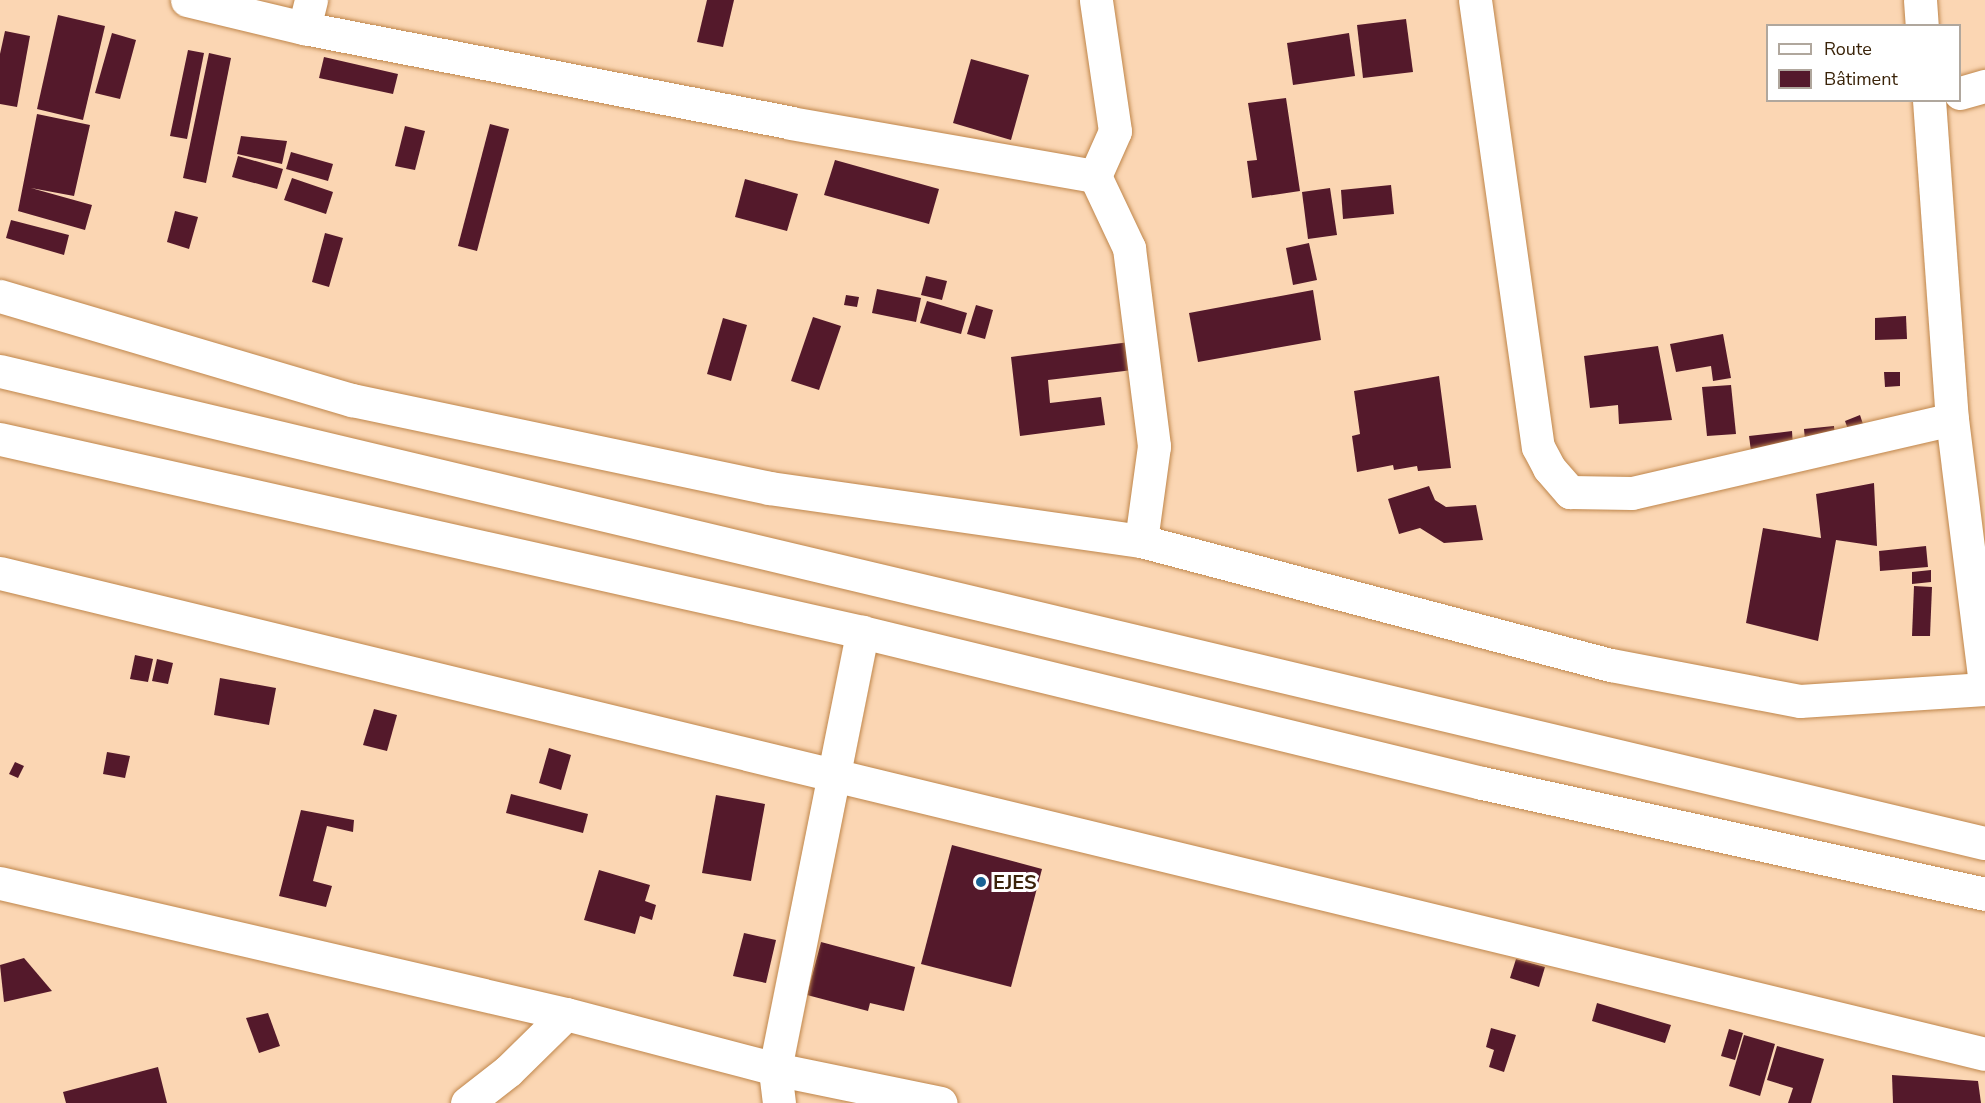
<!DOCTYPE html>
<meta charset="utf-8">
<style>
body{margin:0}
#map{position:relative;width:1985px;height:1103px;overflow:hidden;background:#fbd6b3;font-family:"Nunito Sans",sans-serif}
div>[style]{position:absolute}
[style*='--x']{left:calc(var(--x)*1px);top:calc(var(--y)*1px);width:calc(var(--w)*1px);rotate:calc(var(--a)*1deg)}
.building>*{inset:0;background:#54192b}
.roads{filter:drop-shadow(0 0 2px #bf864b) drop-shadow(0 0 2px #bf864b)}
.minor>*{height:33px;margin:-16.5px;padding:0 16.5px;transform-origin:16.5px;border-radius:16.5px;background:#fff}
.major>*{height:33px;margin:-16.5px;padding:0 16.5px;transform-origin:16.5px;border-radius:16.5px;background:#fff}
.dots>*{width:16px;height:16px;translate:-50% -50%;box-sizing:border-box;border:3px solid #fff;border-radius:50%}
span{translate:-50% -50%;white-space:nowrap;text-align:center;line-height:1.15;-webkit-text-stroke:6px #fff;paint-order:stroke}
.poi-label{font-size:20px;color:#3a2309;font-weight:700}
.left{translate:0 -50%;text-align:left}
.legend{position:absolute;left:1766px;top:24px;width:195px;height:78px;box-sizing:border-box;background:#fff;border:2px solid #b0a79d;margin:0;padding:8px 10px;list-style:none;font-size:18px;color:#3a2309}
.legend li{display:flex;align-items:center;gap:12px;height:30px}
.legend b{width:30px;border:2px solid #b0a79d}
</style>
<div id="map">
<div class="building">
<i style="clip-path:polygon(707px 0,734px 0,723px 47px,697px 42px)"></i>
<i style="clip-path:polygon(58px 15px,105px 26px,83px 120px,37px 109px)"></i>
<i style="clip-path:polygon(1406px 19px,1413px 72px,1363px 78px,1357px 25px)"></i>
<i style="clip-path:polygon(5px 31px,30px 36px,17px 107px,0 104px,0 54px)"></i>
<i style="clip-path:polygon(112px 33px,136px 40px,120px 99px,95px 93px)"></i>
<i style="clip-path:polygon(1349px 33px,1355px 76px,1293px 85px,1287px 43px)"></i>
<i style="clip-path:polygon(188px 50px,204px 53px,187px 139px,170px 136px)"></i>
<i style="clip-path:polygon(209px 53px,231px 58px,206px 183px,183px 178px)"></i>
<i style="clip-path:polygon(324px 57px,398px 74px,393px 94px,319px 78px)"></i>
<i style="clip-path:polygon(971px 59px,1029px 75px,1011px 140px,953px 123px)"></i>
<i style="clip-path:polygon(1286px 98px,1300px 191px,1252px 198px,1247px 161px,1257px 160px,1248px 103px)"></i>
<i style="clip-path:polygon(37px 114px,90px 125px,74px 196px,31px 188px,92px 205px,85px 230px,18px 211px)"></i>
<i style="clip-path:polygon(490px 124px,509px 129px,477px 251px,458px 246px)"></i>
<i style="clip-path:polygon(405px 126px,425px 131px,415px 170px,395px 166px)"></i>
<i style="clip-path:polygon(241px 136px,287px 141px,282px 164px,237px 154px)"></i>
<i style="clip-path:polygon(291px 152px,333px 164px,328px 181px,286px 169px)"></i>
<i style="clip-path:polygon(238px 156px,283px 169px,277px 189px,232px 177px)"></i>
<i style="clip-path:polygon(835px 160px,939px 189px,929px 224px,824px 195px)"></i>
<i style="clip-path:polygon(292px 178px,333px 192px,326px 214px,284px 200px)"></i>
<i style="clip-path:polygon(745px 179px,798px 194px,787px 231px,735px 217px)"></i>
<i style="clip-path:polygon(1391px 185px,1394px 214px,1343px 219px,1341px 190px)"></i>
<i style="clip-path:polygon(1330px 188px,1337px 235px,1308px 239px,1302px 192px)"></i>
<i style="clip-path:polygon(175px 211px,198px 217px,189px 249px,167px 242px)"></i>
<i style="clip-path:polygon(11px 220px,69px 235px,64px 255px,6px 238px)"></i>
<i style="clip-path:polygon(325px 233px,343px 238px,329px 287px,312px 282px)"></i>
<i style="clip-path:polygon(1309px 243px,1317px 280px,1293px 285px,1286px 248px)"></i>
<i style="clip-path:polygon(926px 276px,947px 281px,942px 300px,921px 295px)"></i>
<i style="clip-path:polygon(877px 289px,921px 298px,916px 322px,872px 313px)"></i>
<i style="clip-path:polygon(1313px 290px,1321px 340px,1198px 362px,1189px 313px)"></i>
<i style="clip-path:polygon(846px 295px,859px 297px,857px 307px,844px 305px)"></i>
<i style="clip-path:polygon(927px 301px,967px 313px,961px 334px,920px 323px)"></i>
<i style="clip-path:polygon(976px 305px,993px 310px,985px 339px,967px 334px)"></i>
<i style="clip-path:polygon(1906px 316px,1907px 339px,1875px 340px,1875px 318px)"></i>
<i style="clip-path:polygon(813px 317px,841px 326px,819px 390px,791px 381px)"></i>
<i style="clip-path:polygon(723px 318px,747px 325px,731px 381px,707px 374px)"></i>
<i style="clip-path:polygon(1723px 334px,1731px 378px,1713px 381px,1711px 366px,1676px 372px,1670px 344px)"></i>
<i style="clip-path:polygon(1130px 342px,1133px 370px,1048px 380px,1050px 403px,1101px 397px,1105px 425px,1020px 436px,1011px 357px)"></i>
<i style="clip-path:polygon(1658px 346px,1672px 420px,1619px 424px,1618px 405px,1590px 408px,1584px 356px)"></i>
<i style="clip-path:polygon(1884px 372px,1900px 372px,1900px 386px,1885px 387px)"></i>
<i style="clip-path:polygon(1439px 376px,1451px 468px,1418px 471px,1417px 466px,1394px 470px,1393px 465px,1357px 472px,1352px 436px,1360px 434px,1354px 391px)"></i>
<i style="clip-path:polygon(1731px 385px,1736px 434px,1707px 436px,1702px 387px)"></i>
<i style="clip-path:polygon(1860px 415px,1865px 430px,1850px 435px,1845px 421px)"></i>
<i style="clip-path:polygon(1834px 426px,1835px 437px,1805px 440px,1804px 429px)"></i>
<i style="clip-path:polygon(1792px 431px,1793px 446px,1751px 451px,1749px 436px)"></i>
<i style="clip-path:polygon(1874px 483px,1877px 546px,1836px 540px,1818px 641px,1746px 623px,1763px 528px,1821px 538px,1816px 494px)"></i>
<i style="clip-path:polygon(1429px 486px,1435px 500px,1446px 507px,1476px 505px,1483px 540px,1444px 543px,1420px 528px,1399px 534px,1388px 499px)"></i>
<i style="clip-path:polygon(1926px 546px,1928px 567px,1880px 571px,1879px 551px)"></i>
<i style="clip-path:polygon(1931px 570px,1931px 582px,1912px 584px,1912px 572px)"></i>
<i style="clip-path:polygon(1914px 586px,1932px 587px,1930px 636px,1912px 636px)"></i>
<i style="clip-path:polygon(135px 655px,153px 659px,148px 682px,130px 679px)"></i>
<i style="clip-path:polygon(157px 659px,173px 663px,168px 684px,152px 681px)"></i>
<i style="clip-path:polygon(220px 678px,276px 688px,269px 725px,214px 715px)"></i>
<i style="clip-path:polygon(374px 709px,397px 715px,387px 751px,363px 745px)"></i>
<i style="clip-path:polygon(549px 748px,571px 755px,561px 790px,539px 783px)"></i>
<i style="clip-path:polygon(107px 752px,130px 756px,125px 778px,103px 774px)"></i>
<i style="clip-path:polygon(15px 762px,24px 766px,18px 778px,9px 774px)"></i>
<i style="clip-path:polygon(511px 794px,588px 814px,583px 833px,506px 813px)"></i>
<i style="clip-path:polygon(716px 795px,765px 804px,751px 881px,702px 873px)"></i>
<i style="clip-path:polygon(301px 810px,354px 820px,353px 832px,327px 826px,313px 881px,332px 886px,326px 907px,279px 896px)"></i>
<i style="clip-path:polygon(952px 845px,1042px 869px,1011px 987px,921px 964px)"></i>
<i style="clip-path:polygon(599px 870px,650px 885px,645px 901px,656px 905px,652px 920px,640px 916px,635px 934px,584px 920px)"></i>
<i style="clip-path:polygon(744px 933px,776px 940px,766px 983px,733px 976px)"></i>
<i style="clip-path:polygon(821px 942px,915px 967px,904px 1011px,870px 1003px,868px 1011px,807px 995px)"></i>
<i style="clip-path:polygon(24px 958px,52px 991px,4px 1002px,0 965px)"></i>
<i style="clip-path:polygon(1516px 959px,1545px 967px,1539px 987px,1510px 978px)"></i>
<i style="clip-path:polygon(1597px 1003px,1671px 1025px,1665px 1043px,1592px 1021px)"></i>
<i style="clip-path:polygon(268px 1013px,280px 1046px,259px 1053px,246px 1018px)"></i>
<i style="clip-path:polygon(1491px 1028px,1516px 1035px,1504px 1072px,1489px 1067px,1494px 1050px,1486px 1047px)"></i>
<i style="clip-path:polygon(1729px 1029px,1743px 1033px,1735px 1060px,1721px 1056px)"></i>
<i style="clip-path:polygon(1744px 1035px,1775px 1044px,1760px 1096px,1729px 1086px)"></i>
<i style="clip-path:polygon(1777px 1046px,1824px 1059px,1811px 1103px,1788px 1103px,1793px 1088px,1767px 1080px)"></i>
<i style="clip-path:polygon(158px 1067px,167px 1103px,66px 1103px,63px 1092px)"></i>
<i style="clip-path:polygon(1892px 1075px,1978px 1081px,1981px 1103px,1893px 1103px)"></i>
</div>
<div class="roads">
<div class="minor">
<i style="--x:187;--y:0;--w:120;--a:13.5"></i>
<i style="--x:304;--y:28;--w:496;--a:11"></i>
<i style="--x:791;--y:123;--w:309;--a:9.9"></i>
<i style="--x:1475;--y:0;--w:451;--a:82"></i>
<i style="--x:1538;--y:447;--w:24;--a:62"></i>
<i style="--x:1549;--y:468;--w:32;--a:49"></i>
<i style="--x:1570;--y:492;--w:62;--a:0.9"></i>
<i style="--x:1632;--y:493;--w:328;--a:-13"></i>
<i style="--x:1920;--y:0;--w:26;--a:86"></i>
<i style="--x:304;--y:28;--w:29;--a:-76"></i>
<i style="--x:1960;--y:93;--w:26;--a:-16"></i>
<i style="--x:1929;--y:100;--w:320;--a:85.9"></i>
<i style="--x:1952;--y:419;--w:267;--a:82.9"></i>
<i style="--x:1095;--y:176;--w:80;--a:64.7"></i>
<i style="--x:1129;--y:248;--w:200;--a:82.8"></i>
<i style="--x:1154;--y:446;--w:96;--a:97.8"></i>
<i style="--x:1095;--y:176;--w:49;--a:-66"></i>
<i style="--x:1115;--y:131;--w:132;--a:-98.3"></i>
<i style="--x:0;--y:296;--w:367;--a:16.5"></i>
<i style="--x:352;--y:400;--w:426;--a:11.9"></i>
<i style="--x:769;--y:488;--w:376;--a:8.1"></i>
<i style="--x:1141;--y:541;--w:486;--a:14.8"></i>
<i style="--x:1611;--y:665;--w:192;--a:10.8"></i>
<i style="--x:1800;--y:701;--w:185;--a:-3.7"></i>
<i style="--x:0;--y:573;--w:2042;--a:13.62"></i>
<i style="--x:0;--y:883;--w:581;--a:13.03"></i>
<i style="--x:566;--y:1014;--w:216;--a:14.7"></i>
<i style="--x:775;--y:1069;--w:169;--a:11.6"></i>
<i style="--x:467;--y:1103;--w:52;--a:-38"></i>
<i style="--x:508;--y:1071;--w:81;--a:-44.5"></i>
<i style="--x:779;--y:1103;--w:34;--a:-97"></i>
<i style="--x:775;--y:1069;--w:446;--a:-78.7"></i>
</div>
<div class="major">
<i style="--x:0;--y:371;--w:2040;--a:13.38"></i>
<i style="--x:0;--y:439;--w:883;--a:12.62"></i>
<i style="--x:862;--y:632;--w:638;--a:13.69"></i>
<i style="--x:1482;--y:783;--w:515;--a:12.44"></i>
</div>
</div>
<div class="dots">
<i style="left:981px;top:882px;background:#196295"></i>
</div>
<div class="poi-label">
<span class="left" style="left:993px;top:882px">EJES</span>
</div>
<ul class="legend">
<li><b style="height:8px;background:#fff"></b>Route</li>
<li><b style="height:16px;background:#54192b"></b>Bâtiment</li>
</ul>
</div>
